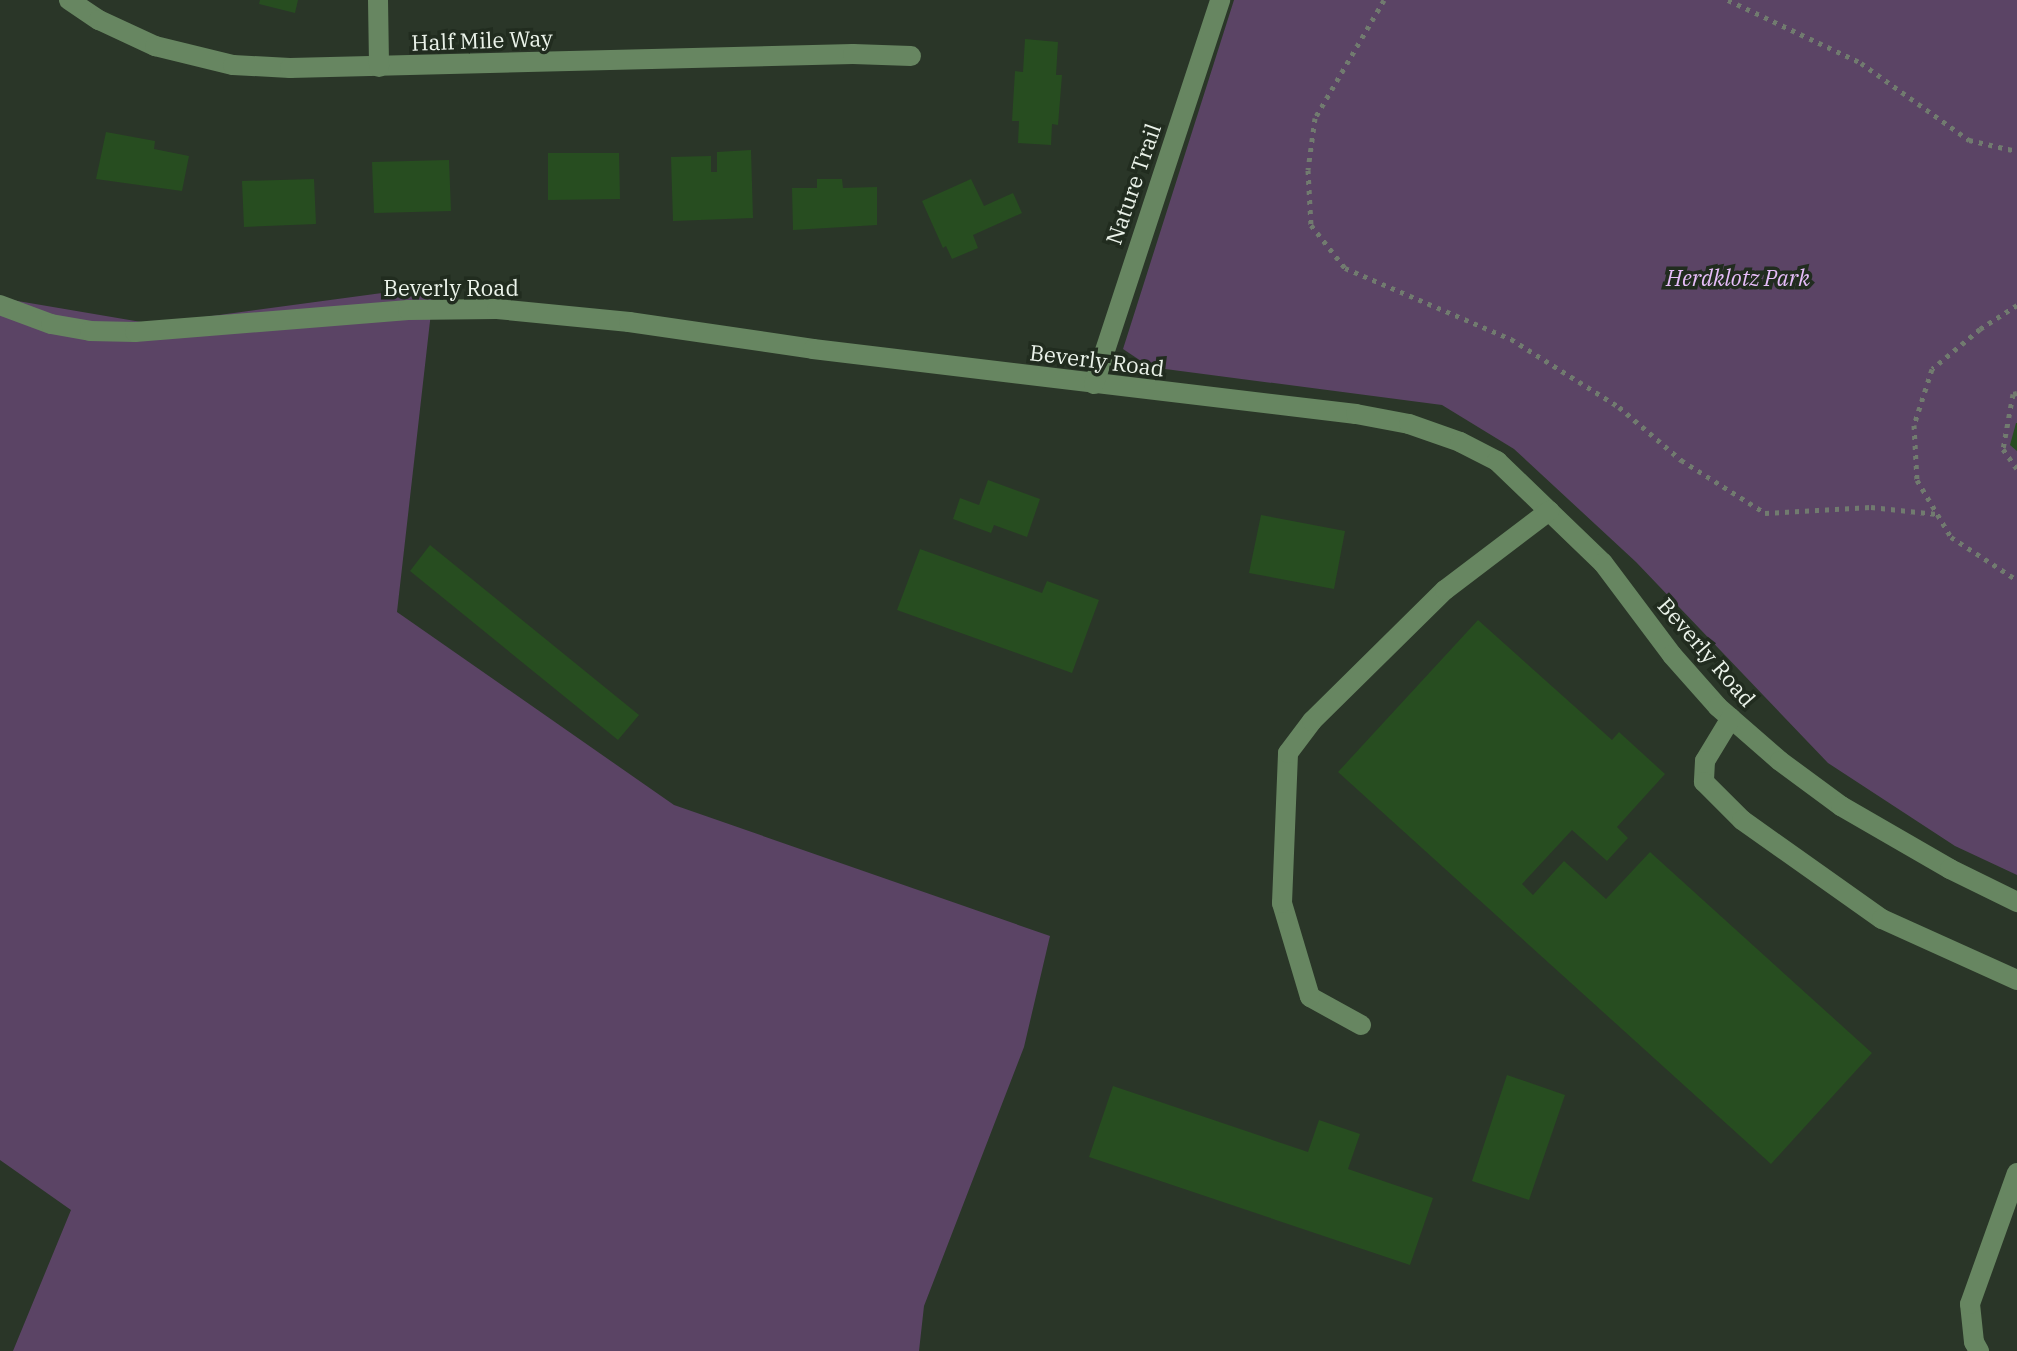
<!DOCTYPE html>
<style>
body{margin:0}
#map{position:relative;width:2017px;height:1351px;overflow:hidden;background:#2a3628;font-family:"IBM Plex Serif",serif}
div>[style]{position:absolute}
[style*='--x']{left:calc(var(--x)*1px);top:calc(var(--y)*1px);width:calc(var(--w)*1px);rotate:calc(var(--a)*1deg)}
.green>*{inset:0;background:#5b4465}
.building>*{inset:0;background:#274d20}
.path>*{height:5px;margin-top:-2.5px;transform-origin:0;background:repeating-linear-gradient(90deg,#717b6f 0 4px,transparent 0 10px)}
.minor>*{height:20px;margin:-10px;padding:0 10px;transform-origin:10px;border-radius:10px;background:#678661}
span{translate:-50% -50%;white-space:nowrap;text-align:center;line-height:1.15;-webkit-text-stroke:7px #212c1f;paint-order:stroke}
.street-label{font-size:22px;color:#ebf3ea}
.park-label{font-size:22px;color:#e6bdf9;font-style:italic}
</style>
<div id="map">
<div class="green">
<i style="clip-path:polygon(1234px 0,2017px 0,2017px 875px,1955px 846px,1828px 763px,1636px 562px,1514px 449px,1442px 405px,1150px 367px,1123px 349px)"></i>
<i style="clip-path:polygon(434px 286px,397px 612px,674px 805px,1050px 936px,1024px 1047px,924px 1306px,919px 1351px,13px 1351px,71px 1210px,0 1160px,0 298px,153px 324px)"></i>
</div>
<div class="building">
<i style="clip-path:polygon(260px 0,298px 0,295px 13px,259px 4px)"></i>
<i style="clip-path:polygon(1025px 39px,1058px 42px,1056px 75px,1062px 75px,1058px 125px,1052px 124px,1051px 145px,1018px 143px,1019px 121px,1012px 121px,1015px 71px,1023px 72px)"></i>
<i style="clip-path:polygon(106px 132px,155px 141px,154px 149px,189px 156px,182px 191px,96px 179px)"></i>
<i style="clip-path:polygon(751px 150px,753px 218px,673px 221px,671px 157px,711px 156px,711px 172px,717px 172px,717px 152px)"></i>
<i style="clip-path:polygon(548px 153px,619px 153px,620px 199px,548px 200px)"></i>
<i style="clip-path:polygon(449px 160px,451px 211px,374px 213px,372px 162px)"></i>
<i style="clip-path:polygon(314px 179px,316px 224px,244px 227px,242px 181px)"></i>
<i style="clip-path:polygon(817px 179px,842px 179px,843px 188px,877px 187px,877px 225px,793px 230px,792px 188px,817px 188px)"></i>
<i style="clip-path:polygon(971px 179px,984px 206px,1013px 193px,1022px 213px,973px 235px,978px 248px,952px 259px,946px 246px,943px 248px,922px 201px)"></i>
<i style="clip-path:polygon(2016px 423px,2017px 423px,2017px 451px,2010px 445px)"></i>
<i style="clip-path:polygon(988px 480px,1040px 499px,1027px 537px,994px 525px,991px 533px,953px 519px,960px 498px,979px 505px)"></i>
<i style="clip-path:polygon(1261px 515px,1345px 531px,1334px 589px,1249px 573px)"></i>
<i style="clip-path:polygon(430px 545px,639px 715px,618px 740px,410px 571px)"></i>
<i style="clip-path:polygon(920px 549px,1042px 593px,1047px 581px,1099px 600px,1072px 673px,897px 610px)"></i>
<i style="clip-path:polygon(1478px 620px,1612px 740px,1619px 732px,1665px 774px,1617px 827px,1628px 838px,1607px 861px,1572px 830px,1522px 884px,1533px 895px,1564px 861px,1606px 899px,1650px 852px,1872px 1053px,1771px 1164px,1338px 772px)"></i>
<i style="clip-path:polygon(1507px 1075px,1565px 1095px,1529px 1200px,1472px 1181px)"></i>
<i style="clip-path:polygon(1113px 1086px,1308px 1152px,1319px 1120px,1360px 1134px,1348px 1169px,1433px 1198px,1410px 1265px,1089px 1157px)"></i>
</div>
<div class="path">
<i style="--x:1384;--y:0;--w:137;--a:120.3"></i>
<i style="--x:1315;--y:118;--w:52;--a:97.7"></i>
<i style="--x:1308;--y:170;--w:55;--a:86.9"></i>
<i style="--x:1311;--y:225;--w:55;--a:51.7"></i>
<i style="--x:1345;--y:268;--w:181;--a:23.2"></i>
<i style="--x:1511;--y:339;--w:128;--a:32.2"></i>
<i style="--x:1619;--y:407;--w:82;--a:40.5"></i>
<i style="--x:1681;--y:460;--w:99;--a:32.2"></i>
<i style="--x:1765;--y:513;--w:106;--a:-3.2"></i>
<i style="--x:1871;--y:507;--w:66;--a:6.1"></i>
<i style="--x:1728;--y:0;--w:147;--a:25.3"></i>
<i style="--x:1861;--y:63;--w:133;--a:35.5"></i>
<i style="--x:1969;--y:140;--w:49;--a:12.9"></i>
<i style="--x:2017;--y:305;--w:44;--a:147"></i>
<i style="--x:1980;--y:329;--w:62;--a:140.2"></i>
<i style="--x:1932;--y:369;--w:59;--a:107.8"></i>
<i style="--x:1914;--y:425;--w:55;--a:86.9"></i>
<i style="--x:1917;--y:480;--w:66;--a:59.2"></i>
<i style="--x:1951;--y:537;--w:79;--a:33.1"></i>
<i style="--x:2017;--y:393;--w:4;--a:166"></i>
<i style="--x:2013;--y:394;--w:56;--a:100.3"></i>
<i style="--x:2003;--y:449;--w:24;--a:55"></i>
</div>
<div class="minor">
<i style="--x:69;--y:0;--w:36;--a:34"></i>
<i style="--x:99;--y:20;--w:62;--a:24.9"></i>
<i style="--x:155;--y:46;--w:80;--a:13.7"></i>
<i style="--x:233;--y:65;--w:57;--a:3"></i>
<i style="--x:290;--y:68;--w:563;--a:-1.42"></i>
<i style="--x:853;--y:54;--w:58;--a:2"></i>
<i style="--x:378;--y:0;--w:67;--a:89.1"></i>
<i style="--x:0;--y:305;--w:54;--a:20.4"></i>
<i style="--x:51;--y:324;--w:40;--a:10"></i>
<i style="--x:90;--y:331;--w:45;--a:1.3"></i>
<i style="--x:135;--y:332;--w:274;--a:-4.6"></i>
<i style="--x:408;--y:310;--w:89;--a:-0.6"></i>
<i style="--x:497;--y:309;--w:133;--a:5.6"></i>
<i style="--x:629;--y:322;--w:186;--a:8.3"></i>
<i style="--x:813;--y:349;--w:547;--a:6.83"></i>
<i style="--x:1356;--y:414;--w:54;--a:10.7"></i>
<i style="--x:1409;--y:424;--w:54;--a:19.4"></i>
<i style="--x:1460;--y:442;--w:42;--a:27.2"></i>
<i style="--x:1497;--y:461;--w:147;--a:43.9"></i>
<i style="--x:1603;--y:563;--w:115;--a:53.1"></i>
<i style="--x:1672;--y:655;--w:69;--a:48.5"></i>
<i style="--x:1718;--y:707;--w:82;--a:41.1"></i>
<i style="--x:1780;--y:761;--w:76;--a:36.4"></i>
<i style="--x:1841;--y:806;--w:126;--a:30"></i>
<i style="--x:1950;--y:869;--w:75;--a:26.2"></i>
<i style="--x:1094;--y:384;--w:404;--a:-71.8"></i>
<i style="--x:1731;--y:718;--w:50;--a:121.2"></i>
<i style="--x:1705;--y:761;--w:21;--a:93"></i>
<i style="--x:1704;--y:782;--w:54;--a:45"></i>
<i style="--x:1742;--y:820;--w:171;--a:35.3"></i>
<i style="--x:1882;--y:919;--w:148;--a:24.3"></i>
<i style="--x:1361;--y:1025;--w:58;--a:-151.2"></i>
<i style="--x:1310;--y:997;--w:98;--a:-106.6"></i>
<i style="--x:1282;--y:903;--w:150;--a:-87.7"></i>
<i style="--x:1288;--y:753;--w:40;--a:-53"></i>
<i style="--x:1312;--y:721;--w:187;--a:-44.6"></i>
<i style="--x:1445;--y:590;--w:131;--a:-37.2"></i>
<i style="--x:1979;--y:1351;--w:10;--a:-119"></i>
<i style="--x:1974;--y:1342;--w:38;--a:-96"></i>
<i style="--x:1970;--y:1304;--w:139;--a:-70.3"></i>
</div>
<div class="street-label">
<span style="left:482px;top:40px;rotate:-2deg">Half Mile Way</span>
<span style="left:1133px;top:184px;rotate:-71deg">Nature Trail</span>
<span style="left:451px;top:288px">Beverly Road</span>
<span style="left:1097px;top:360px;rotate:7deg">Beverly Road</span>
<span style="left:1707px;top:652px;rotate:49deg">Beverly Road</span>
</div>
<div class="park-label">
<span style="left:1738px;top:278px">Herdklotz Park</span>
</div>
</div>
